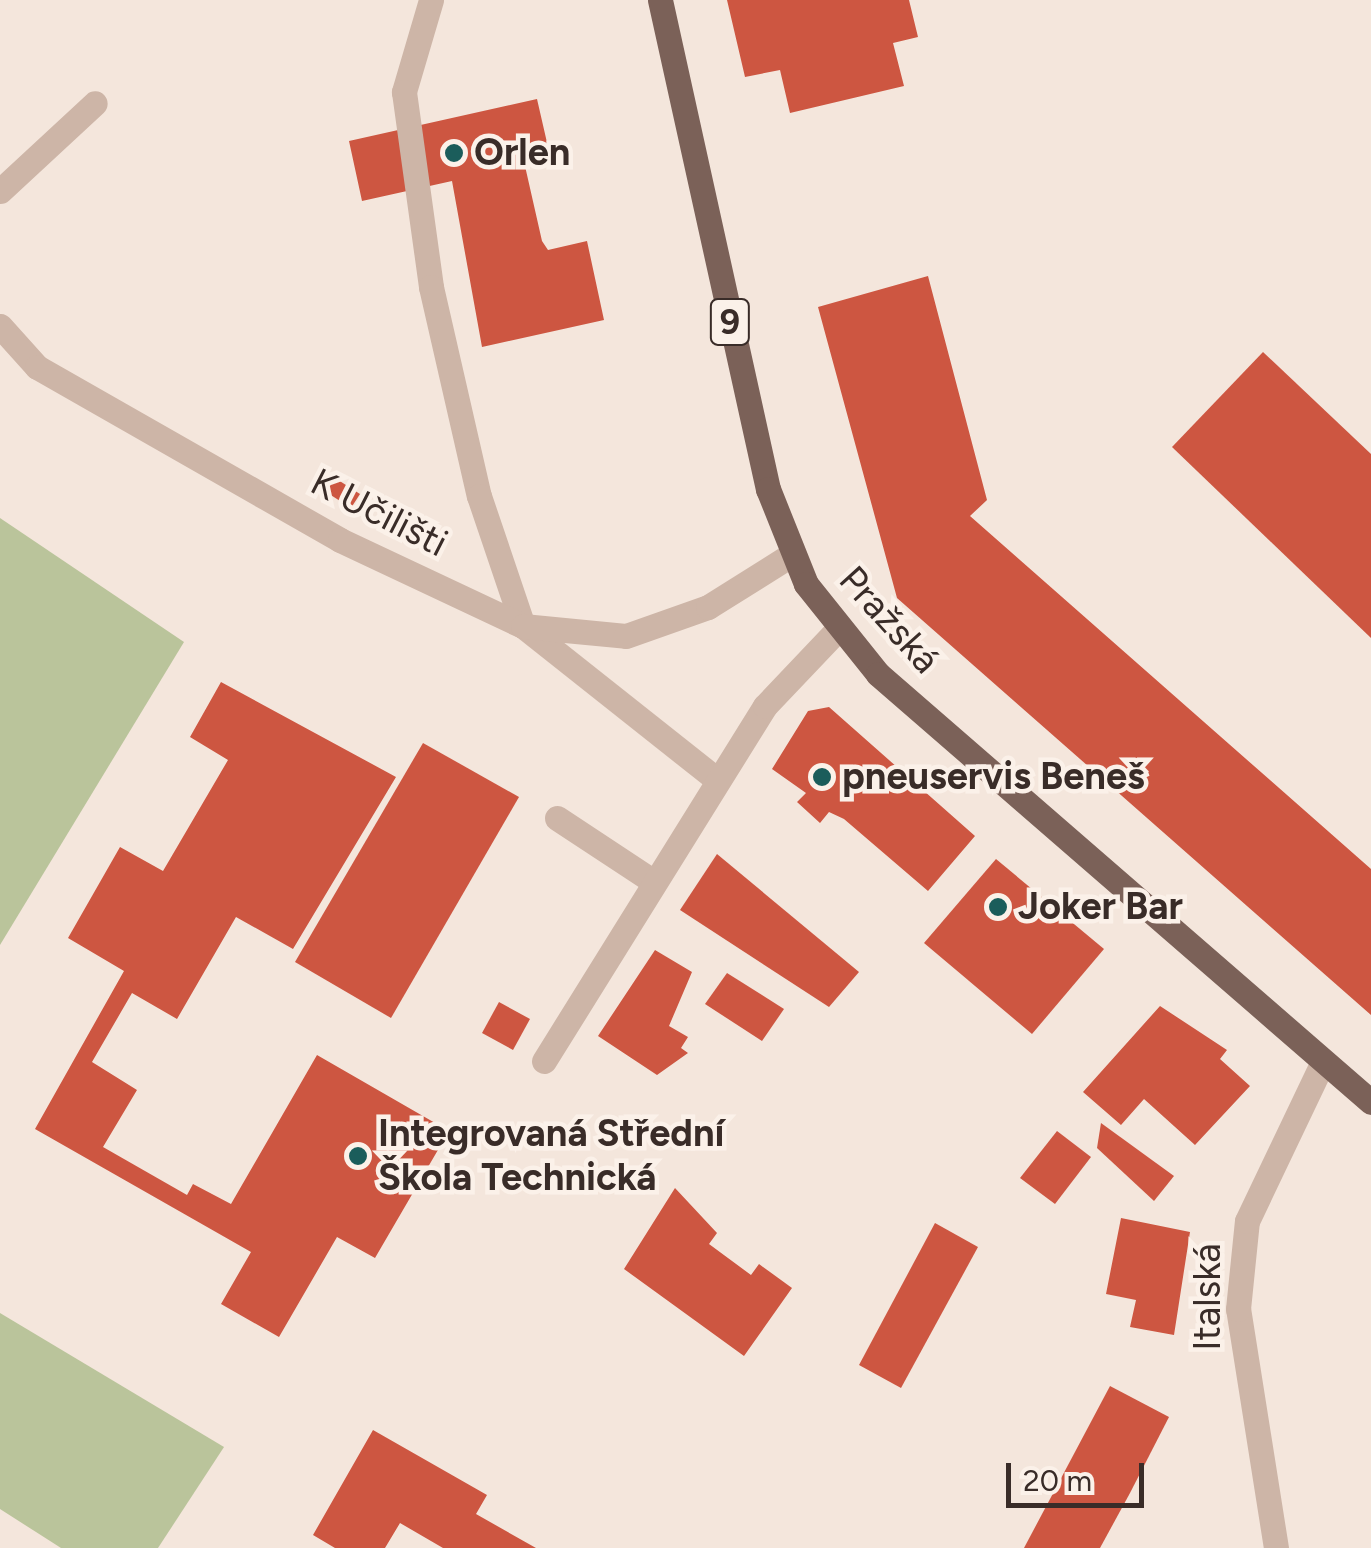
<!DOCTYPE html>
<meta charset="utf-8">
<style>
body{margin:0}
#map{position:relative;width:1371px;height:1548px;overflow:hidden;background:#f4e6dc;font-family:Figtree,sans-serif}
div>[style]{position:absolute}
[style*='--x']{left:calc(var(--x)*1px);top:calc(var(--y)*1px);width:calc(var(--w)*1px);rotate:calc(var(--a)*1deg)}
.green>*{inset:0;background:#bac49b}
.building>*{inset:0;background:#cd5641}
.lane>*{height:25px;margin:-12.5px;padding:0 12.5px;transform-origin:12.5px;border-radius:12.5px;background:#cdb5a7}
.street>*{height:25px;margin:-12.5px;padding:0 12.5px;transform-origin:12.5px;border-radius:12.5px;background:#cdb5a7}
.primary>*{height:25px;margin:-12.5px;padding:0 12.5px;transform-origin:12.5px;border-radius:12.5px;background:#7b6158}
.dots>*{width:28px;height:28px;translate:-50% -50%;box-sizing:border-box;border:5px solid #fbf1e9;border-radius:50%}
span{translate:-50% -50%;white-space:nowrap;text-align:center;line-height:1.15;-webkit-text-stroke:9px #fbf1e9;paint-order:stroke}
.shield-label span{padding:2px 8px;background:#fbf1e9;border:2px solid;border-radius:8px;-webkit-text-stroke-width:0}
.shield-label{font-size:35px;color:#392c28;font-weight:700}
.poi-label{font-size:38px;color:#392c28;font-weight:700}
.left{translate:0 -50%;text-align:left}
.street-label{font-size:38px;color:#392c28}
.scale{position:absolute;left:1006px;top:1463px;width:138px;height:45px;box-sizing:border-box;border:5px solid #392c28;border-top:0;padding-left:12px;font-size:30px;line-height:35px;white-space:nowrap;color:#392c28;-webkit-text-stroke:8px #fbf1e9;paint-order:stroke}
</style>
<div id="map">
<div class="green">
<i style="clip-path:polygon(0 518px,184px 642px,0 945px)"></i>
<i style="clip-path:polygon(0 1313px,224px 1447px,158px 1548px,61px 1548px,0 1509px)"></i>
</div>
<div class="building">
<i style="clip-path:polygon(727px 0,909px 0,918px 37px,893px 43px,904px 86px,790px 113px,780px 70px,745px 77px)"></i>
<i style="clip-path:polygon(537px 99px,551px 160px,525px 166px,542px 241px,548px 250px,587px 241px,604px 320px,482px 347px,452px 181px,362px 201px,349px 141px)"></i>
<i style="clip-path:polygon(928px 276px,987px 500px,970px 516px,1371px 869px,1371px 1015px,897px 598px,818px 307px)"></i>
<i style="clip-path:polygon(1263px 352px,1371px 454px,1371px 638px,1172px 447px)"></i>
<i style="clip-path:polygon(335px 478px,360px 494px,351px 508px,326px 492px)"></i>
<i style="clip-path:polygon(221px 682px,396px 777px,293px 949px,236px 917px,177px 1019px,132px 993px,92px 1062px,137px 1090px,103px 1147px,187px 1195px,193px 1184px,231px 1204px,317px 1055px,449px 1131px,375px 1258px,337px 1237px,279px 1337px,221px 1304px,251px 1252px,35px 1129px,124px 971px,68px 938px,120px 847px,163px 871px,228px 760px,190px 737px)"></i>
<i style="clip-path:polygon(829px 707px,975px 836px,928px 891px,844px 819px,829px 812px,820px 823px,797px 802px,806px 793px,772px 769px,808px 711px)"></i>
<i style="clip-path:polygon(423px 743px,519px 797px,391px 1018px,295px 962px)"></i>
<i style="clip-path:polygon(717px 854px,859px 972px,829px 1007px,680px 910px)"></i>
<i style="clip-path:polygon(996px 859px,1104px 949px,1032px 1034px,924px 943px)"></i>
<i style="clip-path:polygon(655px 950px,692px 972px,669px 1026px,688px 1037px,681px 1048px,688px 1053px,657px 1075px,598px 1036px)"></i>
<i style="clip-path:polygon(727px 973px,784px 1009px,762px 1041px,705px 1004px)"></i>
<i style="clip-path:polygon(499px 1002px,530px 1019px,513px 1050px,482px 1033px)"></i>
<i style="clip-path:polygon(1160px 1006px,1227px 1050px,1220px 1059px,1250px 1086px,1195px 1145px,1144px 1099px,1121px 1125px,1083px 1092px)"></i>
<i style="clip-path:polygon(1101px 1123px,1174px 1176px,1154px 1201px,1097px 1148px)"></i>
<i style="clip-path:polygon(1057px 1131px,1091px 1157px,1055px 1204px,1020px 1178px)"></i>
<i style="clip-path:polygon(675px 1188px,717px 1233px,709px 1244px,751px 1275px,759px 1264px,792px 1288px,744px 1356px,624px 1269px)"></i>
<i style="clip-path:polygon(1121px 1218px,1190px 1232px,1174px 1335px,1130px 1327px,1136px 1300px,1106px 1294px)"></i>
<i style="clip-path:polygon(935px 1223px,978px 1247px,901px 1388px,859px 1365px)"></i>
<i style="clip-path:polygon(1110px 1386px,1169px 1417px,1130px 1493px,1100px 1548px,1024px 1548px)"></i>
<i style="clip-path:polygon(373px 1430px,487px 1495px,476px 1514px,536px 1548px,443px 1548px,400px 1523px,385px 1548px,335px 1548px,313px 1535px)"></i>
</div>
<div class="lane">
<i style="--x:0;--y:191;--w:129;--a:-42.8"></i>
<i style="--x:557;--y:818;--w:116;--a:33.4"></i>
</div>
<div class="street">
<i style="--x:431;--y:0;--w:96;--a:106.4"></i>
<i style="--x:404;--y:92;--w:197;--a:82.1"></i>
<i style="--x:431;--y:287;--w:214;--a:77.1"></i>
<i style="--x:479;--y:496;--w:137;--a:71.3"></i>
<i style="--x:0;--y:326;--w:55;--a:47.9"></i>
<i style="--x:37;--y:367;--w:349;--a:29.7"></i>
<i style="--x:340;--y:540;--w:202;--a:25.2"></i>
<i style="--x:523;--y:626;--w:248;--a:38.4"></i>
<i style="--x:523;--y:626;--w:103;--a:5.5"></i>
<i style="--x:626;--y:636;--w:87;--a:-19.5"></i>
<i style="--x:708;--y:607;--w:98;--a:-32.1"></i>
<i style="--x:544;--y:1061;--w:418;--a:-58.1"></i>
<i style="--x:765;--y:706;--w:106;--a:-46.5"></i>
<i style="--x:1276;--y:1548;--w:242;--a:-99"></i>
<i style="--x:1238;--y:1309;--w:88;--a:-84.2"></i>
<i style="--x:1247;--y:1221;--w:176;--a:-64.5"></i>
</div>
<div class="primary">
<i style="--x:660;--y:0;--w:501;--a:77.55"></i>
<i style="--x:768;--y:489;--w:102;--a:68.2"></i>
<i style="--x:806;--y:584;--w:115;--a:51.3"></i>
<i style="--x:878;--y:674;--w:653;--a:40.96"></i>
</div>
<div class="dots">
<i style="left:454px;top:153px;background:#1b5d5b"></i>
<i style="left:822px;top:777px;background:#1b5d5b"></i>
<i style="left:998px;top:907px;background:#1b5d5b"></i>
<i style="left:358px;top:1156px;background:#1b5d5b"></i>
</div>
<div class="shield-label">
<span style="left:730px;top:322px">9</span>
</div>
<div class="poi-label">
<span class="left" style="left:474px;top:153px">Orlen</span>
<span class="left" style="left:842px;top:777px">pneuservis Beneš</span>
<span class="left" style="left:1018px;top:907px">Joker Bar</span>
<span class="left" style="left:378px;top:1156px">Integrovaná Střední<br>Škola Technická</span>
</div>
<div class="street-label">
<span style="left:379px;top:513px;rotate:27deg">K Učilišti</span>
<span style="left:889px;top:620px;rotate:48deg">Pražská</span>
<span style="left:1208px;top:1297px;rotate:-90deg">Italská</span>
</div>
<div class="scale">20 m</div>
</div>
